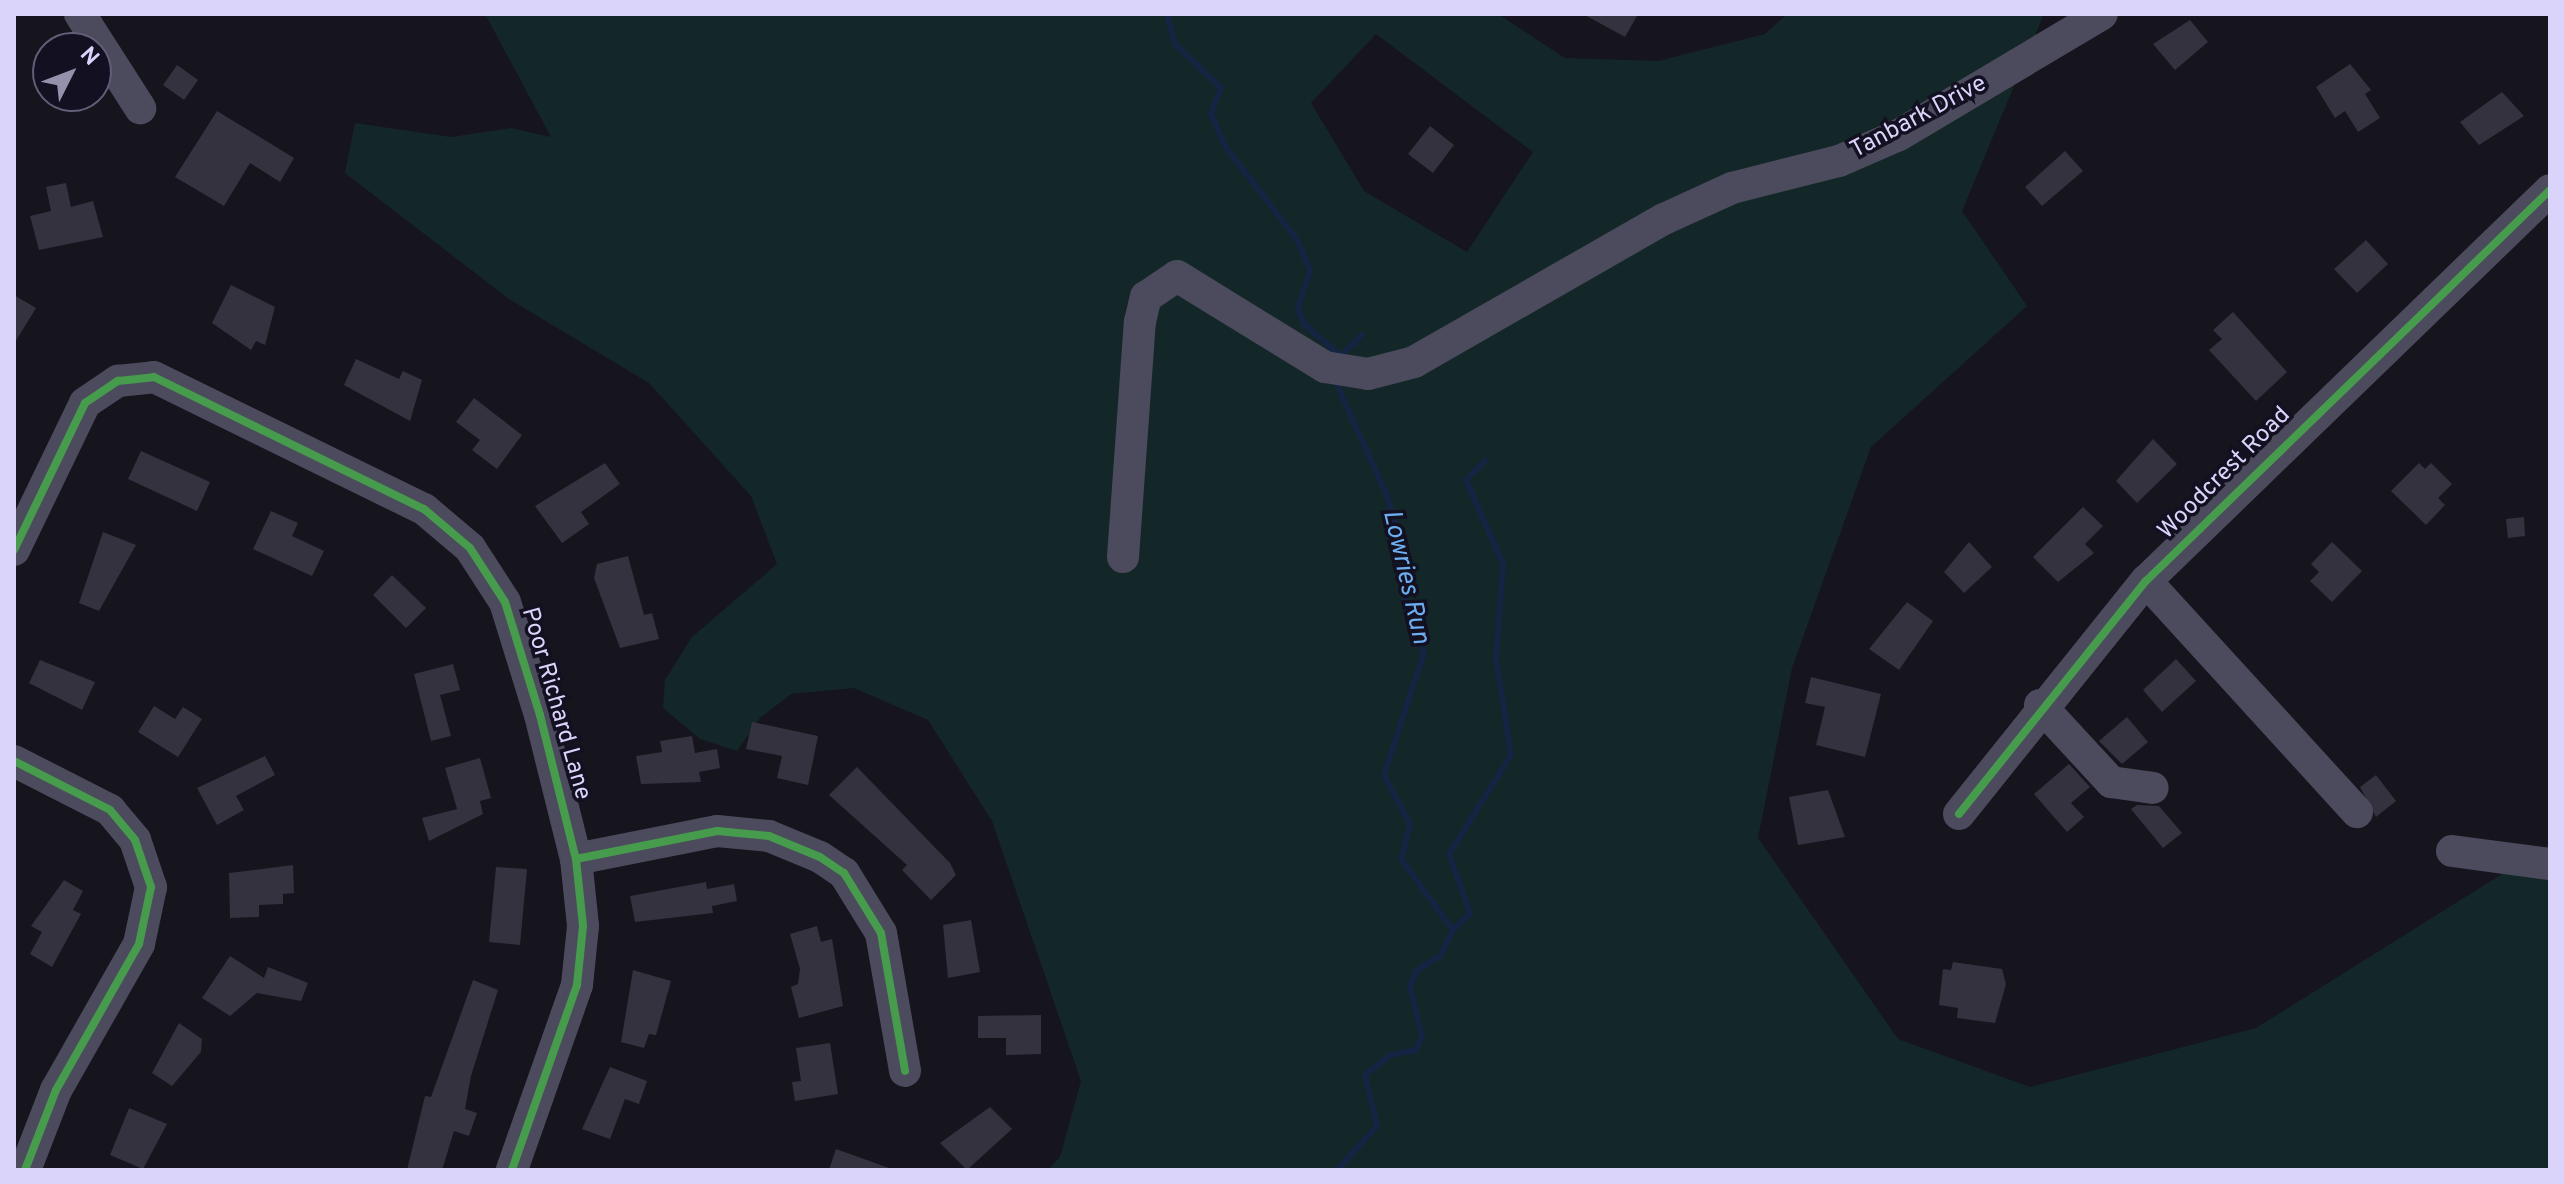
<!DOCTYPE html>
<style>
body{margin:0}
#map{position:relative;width:2564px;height:1184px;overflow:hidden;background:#16141d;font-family:Overpass,sans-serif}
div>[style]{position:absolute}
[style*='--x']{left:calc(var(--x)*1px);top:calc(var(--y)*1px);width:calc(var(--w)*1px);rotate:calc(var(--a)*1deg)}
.green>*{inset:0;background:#142728}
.stream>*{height:6px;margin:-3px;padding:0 3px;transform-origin:3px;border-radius:3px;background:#152442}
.building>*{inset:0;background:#34323f}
.minor>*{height:32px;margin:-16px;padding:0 16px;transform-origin:16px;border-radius:16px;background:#4c4a5d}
.cycleway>*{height:8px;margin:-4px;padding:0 4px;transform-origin:4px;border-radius:4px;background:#469c4c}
span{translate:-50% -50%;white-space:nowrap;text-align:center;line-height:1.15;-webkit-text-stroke:7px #131021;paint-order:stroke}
.street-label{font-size:24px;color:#dad4fa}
.water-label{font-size:26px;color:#6daef0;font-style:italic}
.frame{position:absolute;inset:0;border:16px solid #dad4fa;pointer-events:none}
.north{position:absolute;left:32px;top:32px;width:80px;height:80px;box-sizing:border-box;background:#131021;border:2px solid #635e78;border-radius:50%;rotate:48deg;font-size:22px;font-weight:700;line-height:32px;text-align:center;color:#dad4fa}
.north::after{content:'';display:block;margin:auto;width:28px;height:36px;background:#9591ad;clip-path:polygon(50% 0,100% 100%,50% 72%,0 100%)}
</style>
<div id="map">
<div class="green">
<i style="clip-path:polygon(evenodd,485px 14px,1498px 14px,1565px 58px,1658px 61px,1765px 34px,1787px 14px,2044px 14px,1962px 211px,2027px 306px,1871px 447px,1792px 668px,1758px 838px,1898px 1039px,2030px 1087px,2256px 1028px,2550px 844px,2550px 1170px,1048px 1170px,1060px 1157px,1081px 1081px,992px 821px,928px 720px,854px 688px,791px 694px,760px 718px,737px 751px,700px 739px,663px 708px,665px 680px,692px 637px,777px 564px,751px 496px,649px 383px,509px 299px,345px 173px,355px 123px,451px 137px,511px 128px,551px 137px,485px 14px,1376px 34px,1533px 152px,1467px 252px,1364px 191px,1311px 103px,1376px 34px)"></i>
</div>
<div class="stream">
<i style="--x:1167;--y:14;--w:31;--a:75"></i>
<i style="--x:1175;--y:44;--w:64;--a:43.7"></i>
<i style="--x:1221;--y:88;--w:27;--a:112"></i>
<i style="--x:1211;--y:113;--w:36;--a:67"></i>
<i style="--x:1225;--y:146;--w:120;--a:52.5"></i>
<i style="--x:1298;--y:241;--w:32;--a:68"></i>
<i style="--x:1310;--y:271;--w:39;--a:108"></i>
<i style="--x:1298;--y:308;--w:17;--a:69"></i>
<i style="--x:1304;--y:324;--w:49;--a:40.9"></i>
<i style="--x:1341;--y:356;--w:30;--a:-45"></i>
<i style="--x:1334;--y:378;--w:129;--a:65.8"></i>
<i style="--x:1387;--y:496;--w:59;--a:73.1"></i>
<i style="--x:1404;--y:552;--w:48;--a:88.8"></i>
<i style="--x:1405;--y:600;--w:56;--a:70.3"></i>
<i style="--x:1424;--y:653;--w:128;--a:108.2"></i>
<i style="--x:1384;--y:775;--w:55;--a:62"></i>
<i style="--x:1410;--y:824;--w:36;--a:104"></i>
<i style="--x:1401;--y:859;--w:88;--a:53.8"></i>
<i style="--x:1453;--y:930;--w:28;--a:116"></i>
<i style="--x:1441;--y:955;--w:28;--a:148"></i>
<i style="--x:1417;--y:970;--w:17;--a:114"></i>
<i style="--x:1410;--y:986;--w:52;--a:76.8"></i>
<i style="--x:1422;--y:1037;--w:14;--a:115"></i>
<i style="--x:1416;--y:1050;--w:26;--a:169"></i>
<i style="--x:1390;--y:1055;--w:32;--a:141"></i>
<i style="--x:1365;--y:1075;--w:52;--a:76.8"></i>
<i style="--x:1377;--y:1126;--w:59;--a:132.3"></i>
<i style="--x:1453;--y:930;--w:24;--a:-45"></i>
<i style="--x:1470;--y:913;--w:63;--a:-109.6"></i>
<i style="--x:1449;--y:854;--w:117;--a:-57.9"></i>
<i style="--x:1511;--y:755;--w:98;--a:-98.8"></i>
<i style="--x:1496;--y:658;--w:94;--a:-85.7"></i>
<i style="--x:1503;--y:564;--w:92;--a:-113.8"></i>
<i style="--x:1466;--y:480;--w:27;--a:-45"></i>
</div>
<div class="building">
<i style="clip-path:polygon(1583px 14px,1638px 14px,1625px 37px)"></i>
<i style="clip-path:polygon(2190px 20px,2208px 42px,2175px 70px,2153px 44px)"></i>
<i style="clip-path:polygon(2350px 64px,2371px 90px,2365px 94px,2380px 118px,2358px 132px,2345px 111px,2335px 118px,2316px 87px)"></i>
<i style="clip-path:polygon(177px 65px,198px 80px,184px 100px,163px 85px)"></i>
<i style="clip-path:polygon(2502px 92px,2524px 116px,2479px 145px,2460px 122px)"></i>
<i style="clip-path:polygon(217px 111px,294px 158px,280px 182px,250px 163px,224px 206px,175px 177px)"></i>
<i style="clip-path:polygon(1430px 126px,1454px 145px,1433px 173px,1408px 154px)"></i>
<i style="clip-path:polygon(2065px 151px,2083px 171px,2042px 206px,2025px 187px)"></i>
<i style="clip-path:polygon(66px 183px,71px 207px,93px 201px,103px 237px,39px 250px,30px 216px,51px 211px,46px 187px)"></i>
<i style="clip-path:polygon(2366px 240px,2388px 264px,2357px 293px,2334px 269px)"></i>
<i style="clip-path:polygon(231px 285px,275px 307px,265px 345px,256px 341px,251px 350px,212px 323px)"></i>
<i style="clip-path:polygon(14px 295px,36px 308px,14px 344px)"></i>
<i style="clip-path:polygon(2233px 312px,2287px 372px,2256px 401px,2209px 350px,2222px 339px,2213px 330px)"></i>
<i style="clip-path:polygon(356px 359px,399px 379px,403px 371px,422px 380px,410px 421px,344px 385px)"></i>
<i style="clip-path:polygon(474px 398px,522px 435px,497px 469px,472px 450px,480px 440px,456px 422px)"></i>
<i style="clip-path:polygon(2153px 439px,2177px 464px,2137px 503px,2116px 481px)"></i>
<i style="clip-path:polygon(141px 451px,210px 482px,197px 511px,128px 479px)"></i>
<i style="clip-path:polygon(605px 463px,620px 484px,581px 512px,589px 524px,562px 543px,535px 506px)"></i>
<i style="clip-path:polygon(2419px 463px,2425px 469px,2431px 463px,2452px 484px,2438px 498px,2445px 505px,2426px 525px,2391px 491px)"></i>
<i style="clip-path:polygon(2083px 507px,2103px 526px,2085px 544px,2094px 553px,2058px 582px,2033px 557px)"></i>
<i style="clip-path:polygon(271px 511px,298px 523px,292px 536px,324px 551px,312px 576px,253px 549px)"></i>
<i style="clip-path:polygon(2524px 517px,2525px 536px,2508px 538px,2506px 519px)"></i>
<i style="clip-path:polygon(103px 532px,136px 545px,99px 611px,79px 603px)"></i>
<i style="clip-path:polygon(1969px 542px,1992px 567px,1964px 593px,1944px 572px)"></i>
<i style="clip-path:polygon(2332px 542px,2362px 571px,2332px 602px,2310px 581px,2319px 572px,2311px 564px)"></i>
<i style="clip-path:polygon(628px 556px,644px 615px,652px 613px,659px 639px,620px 648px,594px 578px,597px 564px)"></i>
<i style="clip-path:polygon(392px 575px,426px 608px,406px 628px,373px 595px)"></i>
<i style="clip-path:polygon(1907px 602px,1933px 621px,1899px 670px,1869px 649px)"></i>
<i style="clip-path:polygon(2176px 659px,2196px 681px,2162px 712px,2143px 690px)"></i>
<i style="clip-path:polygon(40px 660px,95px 682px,82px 710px,29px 683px)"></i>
<i style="clip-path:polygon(453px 664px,460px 690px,440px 695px,451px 736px,431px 741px,414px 674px)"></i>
<i style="clip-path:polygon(1811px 677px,1881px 694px,1865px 757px,1816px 745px,1825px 707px,1805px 703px)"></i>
<i style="clip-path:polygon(154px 706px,175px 719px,183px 707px,202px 719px,178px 757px,138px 732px)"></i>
<i style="clip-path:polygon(2127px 717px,2148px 742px,2122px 764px,2099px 741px)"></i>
<i style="clip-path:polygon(752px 722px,818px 736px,808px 785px,777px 778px,782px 756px,746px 749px)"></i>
<i style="clip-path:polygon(692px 736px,695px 753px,717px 749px,720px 768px,699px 772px,701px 782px,641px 784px,636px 756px,662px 752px,660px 741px)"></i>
<i style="clip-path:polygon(265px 756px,275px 775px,236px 796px,244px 810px,217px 825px,197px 788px)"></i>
<i style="clip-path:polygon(480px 758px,491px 798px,480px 801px,483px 814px,429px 841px,422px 818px,457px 809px,445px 768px)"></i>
<i style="clip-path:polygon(2069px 764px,2090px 787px,2071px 803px,2084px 817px,2067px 832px,2034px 794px)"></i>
<i style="clip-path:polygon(857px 767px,950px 863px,956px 875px,931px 900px,902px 870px,907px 865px,829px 795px)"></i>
<i style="clip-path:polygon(2376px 775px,2396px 801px,2376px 817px,2360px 787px)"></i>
<i style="clip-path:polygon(1828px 790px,1845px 837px,1798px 845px,1789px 797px)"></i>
<i style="clip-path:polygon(2137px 805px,2159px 806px,2182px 833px,2163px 848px,2131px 809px)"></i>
<i style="clip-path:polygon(293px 865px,294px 893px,283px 894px,283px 904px,259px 905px,259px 917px,230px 918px,229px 873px)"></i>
<i style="clip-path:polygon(496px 867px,527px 869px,520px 945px,489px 942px)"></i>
<i style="clip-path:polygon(64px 880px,83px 891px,73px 910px,81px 914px,52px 967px,30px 954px,42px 932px,31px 926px)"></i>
<i style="clip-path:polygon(706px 882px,707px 889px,734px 884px,737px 901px,712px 906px,713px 913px,635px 922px,630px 896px)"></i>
<i style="clip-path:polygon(971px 920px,980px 972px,948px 978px,943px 925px)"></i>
<i style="clip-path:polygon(817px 926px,821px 942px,832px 939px,843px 1006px,799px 1018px,791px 987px,798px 984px,800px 969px,790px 934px)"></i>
<i style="clip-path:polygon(230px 956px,264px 978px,268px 967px,308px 983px,301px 1001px,257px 993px,230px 1016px,202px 998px)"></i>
<i style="clip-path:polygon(1953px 962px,2002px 969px,2006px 984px,1995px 1023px,1957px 1018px,1958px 1008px,1939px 1005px,1943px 969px,1951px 970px)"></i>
<i style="clip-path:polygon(633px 970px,671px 981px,656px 1035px,649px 1034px,644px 1048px,621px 1042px)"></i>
<i style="clip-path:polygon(473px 980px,498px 990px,471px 1076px,465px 1109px,477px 1113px,469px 1136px,454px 1131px,442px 1170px,407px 1170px,425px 1096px,431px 1097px)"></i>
<i style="clip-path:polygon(1041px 1015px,1041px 1054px,1006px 1055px,1006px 1038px,978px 1038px,978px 1016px)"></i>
<i style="clip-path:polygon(179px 1023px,202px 1039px,201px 1052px,172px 1086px,152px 1073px)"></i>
<i style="clip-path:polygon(830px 1043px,838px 1094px,795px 1101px,792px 1082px,801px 1081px,796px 1048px)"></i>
<i style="clip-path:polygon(610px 1067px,647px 1081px,639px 1104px,625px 1099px,610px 1139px,582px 1129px)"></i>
<i style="clip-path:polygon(990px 1107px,1012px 1129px,967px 1170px,940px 1143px)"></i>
<i style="clip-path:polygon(129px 1108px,167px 1124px,143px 1169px,110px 1155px)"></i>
<i style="clip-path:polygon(836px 1149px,889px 1168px,889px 1170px,829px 1170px)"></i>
</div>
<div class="minor">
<i style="--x:80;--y:14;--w:112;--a:57.4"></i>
<i style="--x:14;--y:550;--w:163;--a:-64.2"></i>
<i style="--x:85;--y:403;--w:40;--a:-34"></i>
<i style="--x:118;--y:381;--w:36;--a:-6"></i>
<i style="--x:154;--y:377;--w:301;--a:26.1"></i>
<i style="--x:424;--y:509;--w:60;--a:40.3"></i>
<i style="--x:470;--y:548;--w:64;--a:57.1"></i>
<i style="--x:505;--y:602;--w:118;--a:72.8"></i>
<i style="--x:540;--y:715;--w:148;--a:76"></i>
<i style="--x:576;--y:859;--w:67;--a:84"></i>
<i style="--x:583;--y:926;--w:59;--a:95.8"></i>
<i style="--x:577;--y:985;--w:196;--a:109.4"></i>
<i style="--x:1123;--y:557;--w:236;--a:-85.9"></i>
<i style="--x:1140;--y:322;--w:26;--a:-77"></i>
<i style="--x:1146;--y:297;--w:37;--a:-34"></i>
<i style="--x:1177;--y:276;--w:174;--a:31.6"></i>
<i style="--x:1325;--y:367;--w:44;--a:9.2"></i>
<i style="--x:1368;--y:374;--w:48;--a:-14.6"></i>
<i style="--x:1414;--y:362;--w:288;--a:-29.8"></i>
<i style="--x:1664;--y:219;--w:75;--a:-24.5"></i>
<i style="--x:1732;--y:188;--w:110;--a:-14.2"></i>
<i style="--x:1839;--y:161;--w:65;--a:-23.4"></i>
<i style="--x:1899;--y:135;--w:236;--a:-30.8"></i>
<i style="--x:2146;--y:581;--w:313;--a:47.6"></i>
<i style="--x:2040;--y:705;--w:105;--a:47.3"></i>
<i style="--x:2111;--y:782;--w:42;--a:8.1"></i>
<i style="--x:14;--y:761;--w:108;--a:27"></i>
<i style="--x:110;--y:810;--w:39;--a:50"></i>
<i style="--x:135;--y:840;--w:50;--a:71.2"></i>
<i style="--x:151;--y:887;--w:58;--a:101.9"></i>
<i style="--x:139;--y:944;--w:168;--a:119.6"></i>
<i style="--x:56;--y:1090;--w:86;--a:111.2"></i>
<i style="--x:1959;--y:814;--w:299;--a:-51.3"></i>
<i style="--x:2146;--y:581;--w:562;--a:-44.06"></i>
<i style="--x:2452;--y:851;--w:99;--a:7.6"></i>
<i style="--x:576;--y:859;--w:144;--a:-11.2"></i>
<i style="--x:717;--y:831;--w:52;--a:5.5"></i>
<i style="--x:769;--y:836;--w:55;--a:22.4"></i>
<i style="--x:820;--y:857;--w:29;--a:34"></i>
<i style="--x:844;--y:873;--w:70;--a:58.3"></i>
<i style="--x:881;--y:933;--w:140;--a:80.1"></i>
</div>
<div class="cycleway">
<i style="--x:14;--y:550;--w:163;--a:-64.2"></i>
<i style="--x:85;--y:403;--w:40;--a:-34"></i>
<i style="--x:118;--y:381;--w:36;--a:-6"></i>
<i style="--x:154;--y:377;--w:301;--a:26.1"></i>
<i style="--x:424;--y:509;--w:60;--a:40.3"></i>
<i style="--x:470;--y:548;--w:64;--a:57.1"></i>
<i style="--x:505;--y:602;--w:118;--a:72.8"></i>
<i style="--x:540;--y:715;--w:148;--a:76"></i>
<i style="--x:576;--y:859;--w:67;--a:84"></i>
<i style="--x:583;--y:926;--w:59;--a:95.8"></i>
<i style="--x:577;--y:985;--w:196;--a:109.4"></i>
<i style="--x:14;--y:761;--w:108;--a:27"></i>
<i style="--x:110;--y:810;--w:39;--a:50"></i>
<i style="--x:135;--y:840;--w:50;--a:71.2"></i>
<i style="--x:151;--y:887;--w:58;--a:101.9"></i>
<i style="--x:139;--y:944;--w:168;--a:119.6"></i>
<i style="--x:56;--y:1090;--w:86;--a:111.2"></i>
<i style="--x:1959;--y:814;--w:299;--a:-51.3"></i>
<i style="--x:2146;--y:581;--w:562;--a:-44.06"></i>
<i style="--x:576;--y:859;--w:144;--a:-11.2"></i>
<i style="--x:717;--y:831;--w:52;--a:5.5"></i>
<i style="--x:769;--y:836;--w:55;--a:22.4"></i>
<i style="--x:820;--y:857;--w:29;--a:34"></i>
<i style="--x:844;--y:873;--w:70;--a:58.3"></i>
<i style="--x:881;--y:933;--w:140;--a:80.1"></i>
</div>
<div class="street-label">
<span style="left:1919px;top:118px;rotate:-28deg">Tanbark Drive</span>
<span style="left:2225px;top:474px;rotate:-45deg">Woodcrest Road</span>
<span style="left:555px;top:704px;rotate:74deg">Poor Richard Lane</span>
</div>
<div class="water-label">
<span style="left:1405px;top:577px;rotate:77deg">Lowries Run</span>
</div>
<div class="frame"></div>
<div class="north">N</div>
</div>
